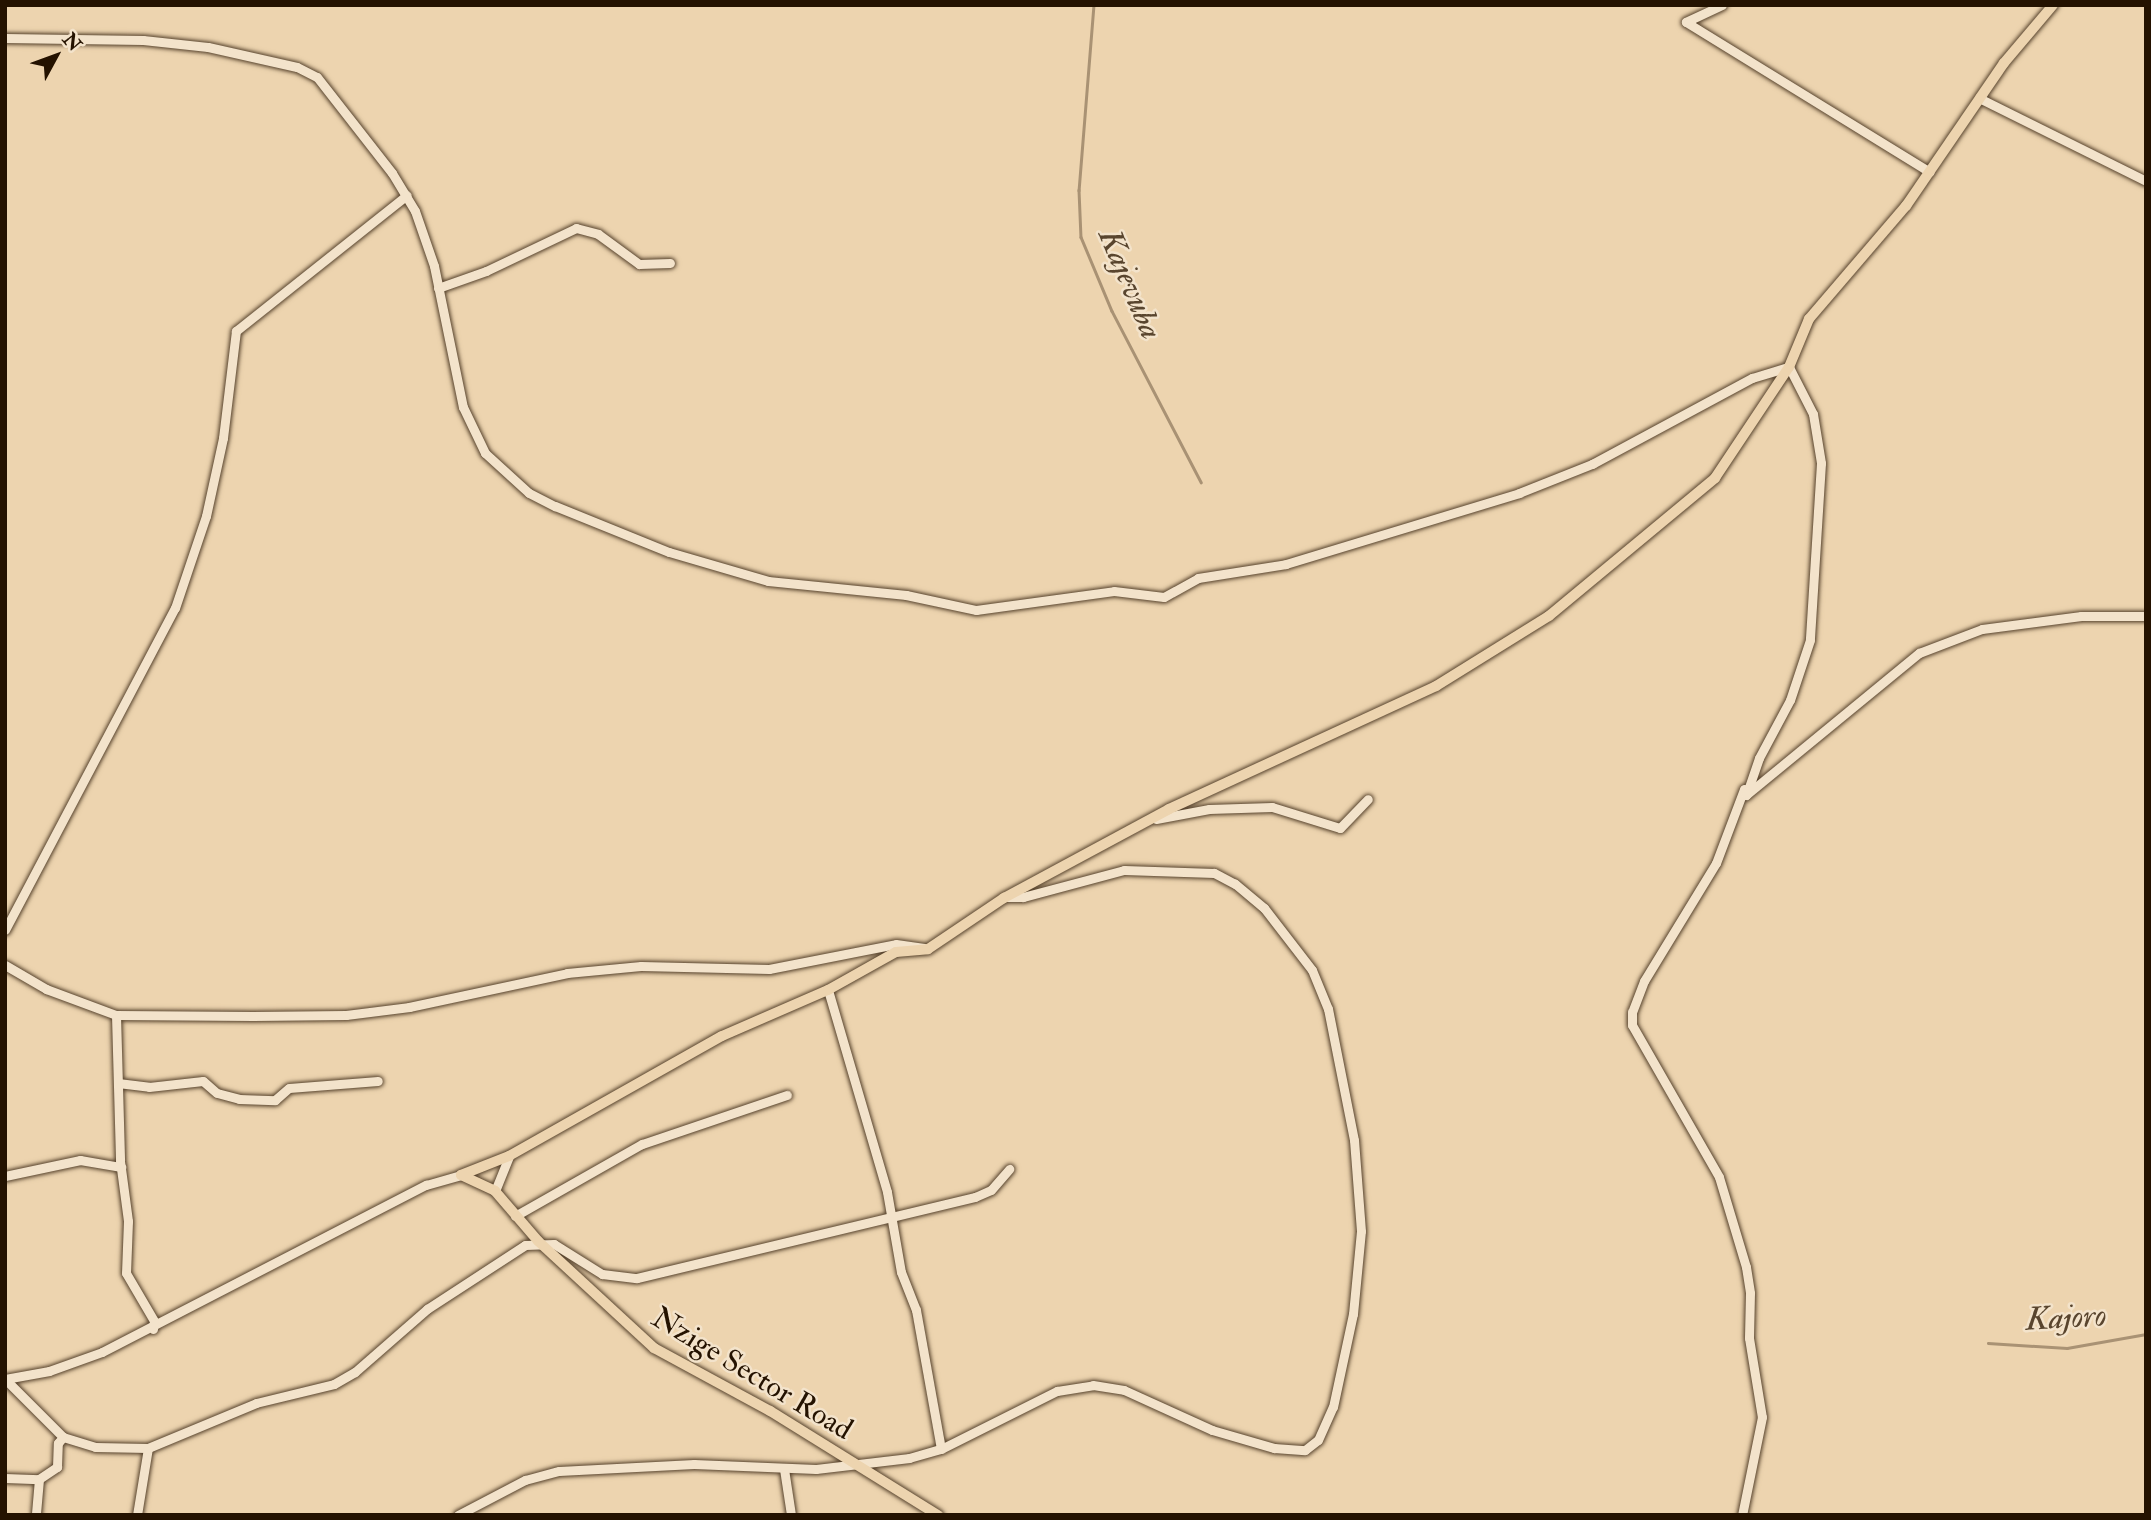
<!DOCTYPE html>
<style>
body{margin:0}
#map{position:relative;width:2151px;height:1520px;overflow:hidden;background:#edd4af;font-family:"IM FELL Double Pica",serif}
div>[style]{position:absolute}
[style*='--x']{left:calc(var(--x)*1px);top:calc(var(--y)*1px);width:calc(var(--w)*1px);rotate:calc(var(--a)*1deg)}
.stream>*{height:2.5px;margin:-1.25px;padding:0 1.25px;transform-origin:1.25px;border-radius:1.25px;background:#a99274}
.roads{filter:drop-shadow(0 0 2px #56422c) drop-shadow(0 0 2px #56422c)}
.minor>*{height:9px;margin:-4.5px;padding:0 4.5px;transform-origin:4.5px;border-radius:4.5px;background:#f3e3cb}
.major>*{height:10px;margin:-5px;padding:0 5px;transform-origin:5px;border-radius:5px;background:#edd4af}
span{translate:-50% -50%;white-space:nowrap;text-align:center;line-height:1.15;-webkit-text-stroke:5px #f3e3cb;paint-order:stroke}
.street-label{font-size:30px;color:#241200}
.water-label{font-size:32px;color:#59452e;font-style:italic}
.frame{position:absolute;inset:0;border:7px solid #241200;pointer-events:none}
.north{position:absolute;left:21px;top:21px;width:70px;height:70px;-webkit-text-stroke:5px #f3e3cb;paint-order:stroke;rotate:49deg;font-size:19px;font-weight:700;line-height:28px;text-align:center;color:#241200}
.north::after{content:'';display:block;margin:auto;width:24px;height:32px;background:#241200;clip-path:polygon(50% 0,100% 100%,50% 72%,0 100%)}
</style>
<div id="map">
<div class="stream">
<i style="--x:1094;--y:5;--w:186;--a:94.6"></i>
<i style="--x:1079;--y:190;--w:47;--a:87.6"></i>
<i style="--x:1081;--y:237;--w:80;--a:67.3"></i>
<i style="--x:1112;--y:311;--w:193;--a:62.5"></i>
<i style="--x:1988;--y:1343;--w:79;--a:3.6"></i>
<i style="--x:2067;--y:1348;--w:80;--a:-10"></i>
</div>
<div class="roads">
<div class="minor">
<i style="--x:1722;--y:5;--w:40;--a:155"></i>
<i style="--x:1686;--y:22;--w:286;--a:31.6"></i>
<i style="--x:5;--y:38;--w:138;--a:0.8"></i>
<i style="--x:143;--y:40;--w:65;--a:6.1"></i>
<i style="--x:208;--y:47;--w:91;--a:12.7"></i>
<i style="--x:297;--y:67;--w:22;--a:27"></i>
<i style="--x:317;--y:77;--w:122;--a:52"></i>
<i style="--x:392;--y:173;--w:44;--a:58.8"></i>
<i style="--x:415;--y:211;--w:58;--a:70.9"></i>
<i style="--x:434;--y:266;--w:144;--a:78.4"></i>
<i style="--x:463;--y:407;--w:51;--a:64.4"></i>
<i style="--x:485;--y:453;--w:59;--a:42.3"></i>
<i style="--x:529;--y:493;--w:29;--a:27"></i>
<i style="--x:555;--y:506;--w:123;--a:22"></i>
<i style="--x:669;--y:552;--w:103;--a:16.3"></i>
<i style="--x:768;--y:581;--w:139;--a:5.8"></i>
<i style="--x:906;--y:595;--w:72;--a:12.1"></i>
<i style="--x:976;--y:610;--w:139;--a:-7.8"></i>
<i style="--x:1114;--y:591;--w:50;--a:6.8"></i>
<i style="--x:1164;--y:597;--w:39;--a:-29"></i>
<i style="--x:1198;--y:578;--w:89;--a:-9"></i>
<i style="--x:1286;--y:564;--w:244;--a:-16.9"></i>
<i style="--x:1519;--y:493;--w:79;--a:-21.7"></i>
<i style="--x:1592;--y:464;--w:182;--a:-28.3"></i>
<i style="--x:1752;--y:378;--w:39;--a:-17"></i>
<i style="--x:1789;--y:367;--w:53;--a:62.9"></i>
<i style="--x:1813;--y:414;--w:50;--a:80.7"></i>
<i style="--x:1821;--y:463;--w:177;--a:93.6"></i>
<i style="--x:1810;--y:640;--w:63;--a:108.4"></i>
<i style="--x:1790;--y:700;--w:66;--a:118.1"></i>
<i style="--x:1759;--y:758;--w:39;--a:109"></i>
<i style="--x:1746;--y:795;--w:6;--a:-108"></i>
<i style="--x:1744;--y:789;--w:79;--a:110.7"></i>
<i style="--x:1716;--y:863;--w:138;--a:121.4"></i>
<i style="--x:1644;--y:981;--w:33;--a:111"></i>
<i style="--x:1632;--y:1012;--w:13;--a:90"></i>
<i style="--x:1632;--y:1025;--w:175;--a:60.2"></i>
<i style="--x:1719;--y:1177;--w:94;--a:73.3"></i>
<i style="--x:1746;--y:1267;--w:26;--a:81"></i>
<i style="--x:1750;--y:1293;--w:45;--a:91.3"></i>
<i style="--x:1749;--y:1338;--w:80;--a:80.7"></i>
<i style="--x:1762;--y:1417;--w:100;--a:101.5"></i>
<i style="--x:1979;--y:98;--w:186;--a:26.4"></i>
<i style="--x:438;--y:288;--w:51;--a:-19.5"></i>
<i style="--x:486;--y:271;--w:100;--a:-25.5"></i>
<i style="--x:576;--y:228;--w:23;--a:15"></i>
<i style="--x:598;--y:234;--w:51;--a:36.2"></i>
<i style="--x:639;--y:264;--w:31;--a:-2"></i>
<i style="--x:1746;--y:795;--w:224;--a:-39.4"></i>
<i style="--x:1919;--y:653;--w:67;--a:-20.9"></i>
<i style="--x:1982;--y:629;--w:100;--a:-7.5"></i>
<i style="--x:2081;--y:616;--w:65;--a:0"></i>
<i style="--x:1156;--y:819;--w:54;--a:-10.7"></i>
<i style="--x:1209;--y:809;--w:63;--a:-1.8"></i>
<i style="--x:1272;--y:807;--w:71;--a:17.2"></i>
<i style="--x:1340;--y:828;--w:40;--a:-46"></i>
<i style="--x:5;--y:930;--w:364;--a:-62.2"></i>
<i style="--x:175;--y:608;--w:97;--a:-71.4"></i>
<i style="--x:206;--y:516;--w:80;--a:-77.7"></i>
<i style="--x:223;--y:438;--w:108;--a:-83.1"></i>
<i style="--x:236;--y:331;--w:218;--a:-38.5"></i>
<i style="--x:5;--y:965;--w:48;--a:30.3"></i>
<i style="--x:46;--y:989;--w:75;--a:20.4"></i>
<i style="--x:116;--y:1015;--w:137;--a:0.4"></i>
<i style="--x:253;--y:1016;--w:93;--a:-0.6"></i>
<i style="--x:346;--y:1015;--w:64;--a:-7.2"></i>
<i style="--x:409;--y:1007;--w:162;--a:-12.1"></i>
<i style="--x:567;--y:973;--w:74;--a:-5.4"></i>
<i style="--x:641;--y:966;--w:128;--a:1.3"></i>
<i style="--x:769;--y:969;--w:129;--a:-11.1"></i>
<i style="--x:896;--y:944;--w:30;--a:8"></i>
<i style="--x:828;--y:990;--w:210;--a:73.7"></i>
<i style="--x:887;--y:1192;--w:81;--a:80.1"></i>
<i style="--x:901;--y:1272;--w:41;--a:68.5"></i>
<i style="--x:916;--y:1310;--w:141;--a:79.8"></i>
<i style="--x:116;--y:1015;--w:146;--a:88.4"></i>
<i style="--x:120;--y:1161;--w:61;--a:82.4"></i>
<i style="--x:128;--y:1221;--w:52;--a:92.2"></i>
<i style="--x:126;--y:1273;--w:56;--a:59.7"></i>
<i style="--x:154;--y:1321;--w:8;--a:97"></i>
<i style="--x:118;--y:1083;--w:31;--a:7"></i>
<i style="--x:149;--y:1087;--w:54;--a:-6.3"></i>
<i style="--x:203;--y:1081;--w:18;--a:41"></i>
<i style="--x:217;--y:1093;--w:23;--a:15"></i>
<i style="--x:239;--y:1099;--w:36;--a:2"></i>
<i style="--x:275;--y:1100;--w:18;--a:-41"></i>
<i style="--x:289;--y:1088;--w:89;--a:-4.5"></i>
<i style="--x:5;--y:1176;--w:77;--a:-12"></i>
<i style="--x:80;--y:1160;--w:42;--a:9.7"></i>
<i style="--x:495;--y:1191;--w:38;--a:-68"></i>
<i style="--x:515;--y:1216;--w:146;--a:-29.6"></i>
<i style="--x:642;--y:1144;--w:153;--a:-18.7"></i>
<i style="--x:5;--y:1379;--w:82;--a:45"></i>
<i style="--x:63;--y:1437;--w:34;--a:17"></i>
<i style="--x:95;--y:1447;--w:53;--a:1.1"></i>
<i style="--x:148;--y:1448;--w:117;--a:-22.6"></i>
<i style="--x:256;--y:1403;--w:80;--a:-13.7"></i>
<i style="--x:334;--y:1384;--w:24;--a:-30"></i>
<i style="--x:355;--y:1372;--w:96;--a:-41.2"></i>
<i style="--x:427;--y:1309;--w:117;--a:-33.1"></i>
<i style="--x:525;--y:1245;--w:29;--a:-2"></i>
<i style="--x:554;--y:1244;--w:57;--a:32"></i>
<i style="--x:602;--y:1274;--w:35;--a:7"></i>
<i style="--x:637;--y:1278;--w:348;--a:-13.5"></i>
<i style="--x:975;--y:1197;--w:17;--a:-24"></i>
<i style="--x:991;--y:1190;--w:28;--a:-49"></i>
<i style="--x:5;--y:1379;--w:45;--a:-10.3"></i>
<i style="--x:49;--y:1371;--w:56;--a:-19.7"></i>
<i style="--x:102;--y:1352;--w:365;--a:-27.3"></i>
<i style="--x:426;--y:1185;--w:36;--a:-16"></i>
<i style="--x:784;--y:1469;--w:47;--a:81.3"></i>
<i style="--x:5;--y:1478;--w:34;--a:2"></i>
<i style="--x:39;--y:1479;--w:36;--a:95"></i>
<i style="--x:39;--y:1479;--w:22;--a:-34"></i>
<i style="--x:57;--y:1467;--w:24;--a:-88"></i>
<i style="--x:58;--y:1443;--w:8;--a:-50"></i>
<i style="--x:137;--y:1515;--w:68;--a:-80.7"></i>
<i style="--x:458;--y:1515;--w:76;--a:-27.6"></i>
<i style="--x:525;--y:1480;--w:35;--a:-15"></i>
<i style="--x:559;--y:1471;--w:135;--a:-3"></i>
<i style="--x:694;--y:1464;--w:122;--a:2.3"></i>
<i style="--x:816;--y:1469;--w:94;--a:-6.7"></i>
<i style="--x:909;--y:1458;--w:33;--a:-16"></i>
<i style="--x:941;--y:1449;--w:130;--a:-26.6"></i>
<i style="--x:1057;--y:1391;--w:36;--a:-9"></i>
<i style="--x:1093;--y:1385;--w:31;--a:9"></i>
<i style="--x:1124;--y:1390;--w:97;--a:24.4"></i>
<i style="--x:1212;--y:1430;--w:65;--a:16.2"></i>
<i style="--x:1274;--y:1448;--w:31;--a:4"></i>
<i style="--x:1305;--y:1450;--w:16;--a:-38"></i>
<i style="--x:1318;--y:1440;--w:36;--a:-66"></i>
<i style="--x:1333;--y:1407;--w:95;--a:-77.9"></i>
<i style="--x:1353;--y:1314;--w:83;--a:-84.5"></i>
<i style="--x:1361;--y:1231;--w:91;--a:-94.4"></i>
<i style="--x:1354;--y:1140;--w:134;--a:-101.2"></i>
<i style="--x:1328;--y:1009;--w:42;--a:-112.3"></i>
<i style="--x:1312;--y:970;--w:78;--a:-127.7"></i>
<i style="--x:1264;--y:908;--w:38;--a:-140"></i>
<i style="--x:1235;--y:884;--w:24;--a:-152"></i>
<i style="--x:1214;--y:873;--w:90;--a:-178.1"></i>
<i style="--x:1124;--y:870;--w:105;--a:165"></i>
<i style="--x:1023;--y:897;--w:17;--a:180"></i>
</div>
<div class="major">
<i style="--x:461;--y:1175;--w:52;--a:-21.6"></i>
<i style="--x:509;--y:1156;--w:244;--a:-29.4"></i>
<i style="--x:722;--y:1036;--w:116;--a:-23.5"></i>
<i style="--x:828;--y:990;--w:78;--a:-29.2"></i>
<i style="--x:896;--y:952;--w:32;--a:-5"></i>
<i style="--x:928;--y:949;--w:92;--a:-33.9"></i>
<i style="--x:1004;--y:898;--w:187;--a:-28.3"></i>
<i style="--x:1169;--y:809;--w:294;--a:-24.7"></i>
<i style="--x:1436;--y:686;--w:133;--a:-31.8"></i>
<i style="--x:1549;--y:616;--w:216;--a:-39.7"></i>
<i style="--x:1715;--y:478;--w:133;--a:-56.3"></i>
<i style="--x:1789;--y:367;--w:52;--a:-67.4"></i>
<i style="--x:1809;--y:319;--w:149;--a:-49.4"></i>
<i style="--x:1906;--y:206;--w:173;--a:-55.6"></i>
<i style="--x:2004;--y:63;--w:76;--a:-49.8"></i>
<i style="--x:461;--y:1175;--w:38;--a:25"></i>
<i style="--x:495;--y:1191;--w:66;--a:49.3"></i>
<i style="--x:538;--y:1241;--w:158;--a:42.7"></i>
<i style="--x:654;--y:1348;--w:132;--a:28.5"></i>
<i style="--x:770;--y:1411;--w:198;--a:31.8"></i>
</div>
</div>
<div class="street-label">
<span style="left:752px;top:1374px;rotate:31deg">Nzige Sector Road</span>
</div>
<div class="water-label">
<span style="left:1130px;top:284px;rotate:67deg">Kajevuba</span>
<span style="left:2066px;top:1318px;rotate:-3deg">Kajoro</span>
</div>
<div class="frame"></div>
<div class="north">N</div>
</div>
